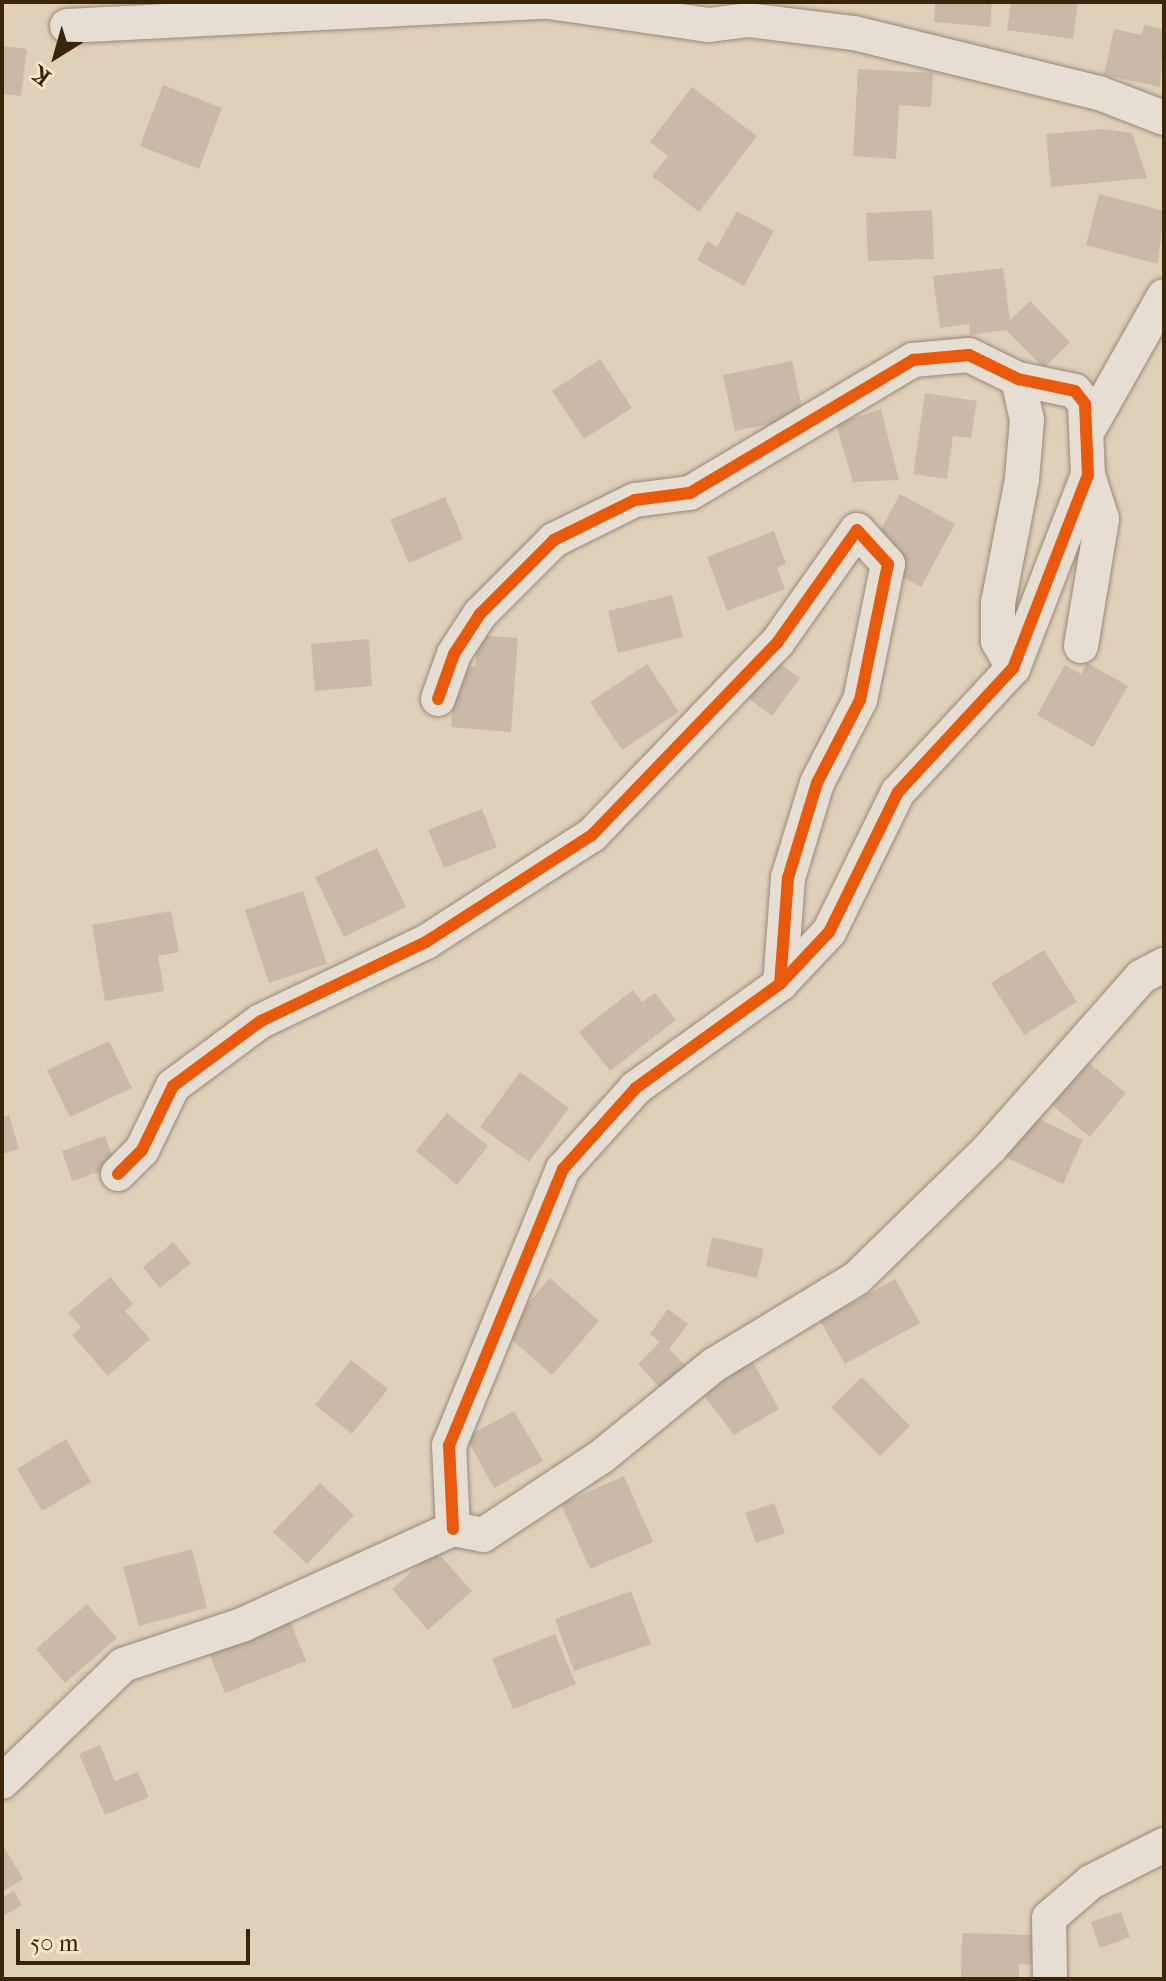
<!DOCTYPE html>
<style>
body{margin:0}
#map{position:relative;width:1166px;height:1981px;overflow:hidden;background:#e1d0b9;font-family:"IM FELL French Canon",serif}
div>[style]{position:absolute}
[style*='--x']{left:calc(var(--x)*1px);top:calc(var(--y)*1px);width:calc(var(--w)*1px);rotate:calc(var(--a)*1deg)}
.building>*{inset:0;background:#cbb8a6}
.roads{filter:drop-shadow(0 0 2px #968979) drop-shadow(0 0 2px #968979)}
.minor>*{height:34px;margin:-17px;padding:0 17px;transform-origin:17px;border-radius:17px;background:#e6ded2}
.cycleway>*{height:12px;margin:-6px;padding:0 6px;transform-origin:6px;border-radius:6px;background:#e8590c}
span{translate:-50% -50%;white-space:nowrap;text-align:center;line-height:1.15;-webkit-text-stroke:8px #f7e3c6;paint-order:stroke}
.frame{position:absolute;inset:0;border:4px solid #3c240a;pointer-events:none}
.north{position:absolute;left:16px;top:16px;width:80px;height:80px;-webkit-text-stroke:6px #f7e3c6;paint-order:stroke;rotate:217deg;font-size:22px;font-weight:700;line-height:32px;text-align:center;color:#3c240a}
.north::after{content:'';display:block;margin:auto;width:28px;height:36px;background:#3c240a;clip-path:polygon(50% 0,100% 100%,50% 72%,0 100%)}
.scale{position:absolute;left:16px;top:1929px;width:234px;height:36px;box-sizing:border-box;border:4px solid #3c240a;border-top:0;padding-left:10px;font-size:24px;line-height:28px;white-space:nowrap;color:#3c240a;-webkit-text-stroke:6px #f7e3c6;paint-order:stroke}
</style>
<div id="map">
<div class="building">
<i style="clip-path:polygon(935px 2px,992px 2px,990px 27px,934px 22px)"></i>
<i style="clip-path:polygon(1011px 2px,1078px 2px,1073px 39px,1007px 30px)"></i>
<i style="clip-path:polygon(1144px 25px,1164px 29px,1160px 87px,1104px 75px,1114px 29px,1142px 35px)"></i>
<i style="clip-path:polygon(2px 46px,27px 49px,21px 96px,2px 94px)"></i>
<i style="clip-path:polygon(858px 69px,933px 73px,931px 107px,899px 105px,896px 159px,853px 156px)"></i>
<i style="clip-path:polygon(163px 85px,222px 108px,199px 169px,140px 146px)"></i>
<i style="clip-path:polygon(692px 87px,757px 136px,699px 212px,652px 176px,668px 156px,650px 142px)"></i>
<i style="clip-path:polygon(1102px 129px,1132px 133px,1147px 178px,1051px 187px,1046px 134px)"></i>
<i style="clip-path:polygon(1099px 194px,1164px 211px,1158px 264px,1086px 245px)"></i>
<i style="clip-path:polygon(932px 210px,934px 259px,868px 261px,866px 213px)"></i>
<i style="clip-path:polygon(737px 211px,774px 231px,744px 286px,697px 260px,707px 241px,717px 247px)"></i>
<i style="clip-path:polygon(1003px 268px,1010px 320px,1030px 301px,1070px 342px,1044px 368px,1006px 330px,970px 335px,969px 324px,940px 328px,933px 276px)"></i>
<i style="clip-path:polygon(600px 359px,632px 408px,584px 439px,552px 391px)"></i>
<i style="clip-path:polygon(792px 361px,804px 417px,735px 431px,723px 375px)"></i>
<i style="clip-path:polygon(925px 393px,977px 401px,971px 438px,953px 436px,947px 479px,913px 474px)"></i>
<i style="clip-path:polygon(881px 409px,899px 480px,853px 482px,836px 424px)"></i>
<i style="clip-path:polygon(900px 494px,955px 524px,921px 587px,866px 557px)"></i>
<i style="clip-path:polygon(445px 497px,463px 539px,409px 563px,390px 520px)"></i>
<i style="clip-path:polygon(774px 531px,786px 564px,777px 567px,785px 589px,727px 611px,707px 557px)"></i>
<i style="clip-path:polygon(672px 595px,683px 637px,618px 653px,608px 611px)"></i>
<i style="clip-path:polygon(478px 635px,518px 638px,511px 732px,451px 727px,456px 666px,475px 667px)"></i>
<i style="clip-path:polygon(369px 639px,372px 686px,315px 691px,311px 644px)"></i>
<i style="clip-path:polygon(772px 658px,800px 678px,772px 716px,744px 695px)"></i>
<i style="clip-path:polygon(1087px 663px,1128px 686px,1093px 747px,1037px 715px,1065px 665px,1081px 674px)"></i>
<i style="clip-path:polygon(647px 664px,679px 712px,622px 750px,590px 702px)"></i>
<i style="clip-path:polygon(482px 809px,497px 847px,444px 868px,428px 830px)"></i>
<i style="clip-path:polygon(377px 848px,406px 907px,344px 937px,315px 877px)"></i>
<i style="clip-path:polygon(303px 891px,327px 964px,269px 983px,245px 910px)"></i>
<i style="clip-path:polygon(171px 911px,179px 952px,158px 956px,164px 991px,105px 1001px,92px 925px)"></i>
<i style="clip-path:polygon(1044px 950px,1077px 1002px,1024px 1035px,991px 983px)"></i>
<i style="clip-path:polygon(633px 990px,642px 1002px,655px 993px,676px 1020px,610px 1071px,579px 1032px)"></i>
<i style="clip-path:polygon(109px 1041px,132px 1088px,70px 1117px,47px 1070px)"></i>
<i style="clip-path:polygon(1074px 1051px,1126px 1093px,1090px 1137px,1039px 1094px)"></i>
<i style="clip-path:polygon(520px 1072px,569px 1108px,529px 1162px,480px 1127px)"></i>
<i style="clip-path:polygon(1018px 1109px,1083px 1140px,1063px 1184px,997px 1153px)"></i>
<i style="clip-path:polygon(447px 1113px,488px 1146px,457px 1185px,416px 1151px)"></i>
<i style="clip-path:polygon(9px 1115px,19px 1149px,2px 1154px,2px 1117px)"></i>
<i style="clip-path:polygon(105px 1136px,116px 1166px,72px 1181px,62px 1151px)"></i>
<i style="clip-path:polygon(712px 1237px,764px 1249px,757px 1278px,706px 1266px)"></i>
<i style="clip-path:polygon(173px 1242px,191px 1263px,160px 1288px,143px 1267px)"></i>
<i style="clip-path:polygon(110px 1277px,133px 1304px,125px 1311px,150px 1339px,108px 1376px,72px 1335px,81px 1327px,68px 1313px)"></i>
<i style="clip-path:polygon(550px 1278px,599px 1321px,552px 1375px,503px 1332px)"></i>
<i style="clip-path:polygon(895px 1279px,920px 1323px,845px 1364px,820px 1321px)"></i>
<i style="clip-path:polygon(668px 1309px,688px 1324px,669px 1349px,688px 1368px,663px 1391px,638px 1364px,660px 1342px,650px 1334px)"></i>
<i style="clip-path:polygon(749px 1355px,779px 1409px,734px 1435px,696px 1385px)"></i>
<i style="clip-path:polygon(351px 1360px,388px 1389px,352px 1434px,315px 1405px)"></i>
<i style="clip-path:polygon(862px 1377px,910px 1426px,880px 1456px,831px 1407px)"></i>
<i style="clip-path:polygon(514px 1411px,543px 1461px,494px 1488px,466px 1437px)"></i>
<i style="clip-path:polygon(66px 1439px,91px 1482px,42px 1511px,17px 1469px)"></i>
<i style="clip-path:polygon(624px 1476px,653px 1542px,590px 1569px,561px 1504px)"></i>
<i style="clip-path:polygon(320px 1483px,354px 1515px,307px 1564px,273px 1532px)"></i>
<i style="clip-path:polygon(774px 1503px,785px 1533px,756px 1543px,745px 1513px)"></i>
<i style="clip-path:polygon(192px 1549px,207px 1608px,139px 1626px,123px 1567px)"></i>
<i style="clip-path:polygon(435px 1550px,472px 1591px,428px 1630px,392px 1589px)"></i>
<i style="clip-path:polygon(631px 1591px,651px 1644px,574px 1671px,555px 1619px)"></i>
<i style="clip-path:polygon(87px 1604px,117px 1638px,65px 1683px,36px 1649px)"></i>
<i style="clip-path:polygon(290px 1621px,306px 1661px,225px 1693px,209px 1653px)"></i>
<i style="clip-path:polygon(555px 1634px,576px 1684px,513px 1709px,492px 1659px)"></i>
<i style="clip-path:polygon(100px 1745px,115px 1781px,138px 1772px,149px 1797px,105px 1815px,79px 1754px)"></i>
<i style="clip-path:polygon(2px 1844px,23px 1879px,2px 1892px)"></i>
<i style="clip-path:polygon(14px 1891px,22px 1905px,2px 1917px,2px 1898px)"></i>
<i style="clip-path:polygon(1121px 1912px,1130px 1937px,1100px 1948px,1091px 1922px)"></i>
<i style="clip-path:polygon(962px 1933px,1035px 1935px,1035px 1965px,1019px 1964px,1019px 1979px,961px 1979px)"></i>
</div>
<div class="roads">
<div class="minor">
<i style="--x:549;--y:2;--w:162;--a:8.2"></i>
<i style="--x:709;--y:25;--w:39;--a:-7"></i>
<i style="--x:748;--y:20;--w:107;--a:7"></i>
<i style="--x:854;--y:33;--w:252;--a:13.8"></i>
<i style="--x:1099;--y:93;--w:70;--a:21"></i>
<i style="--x:67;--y:26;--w:482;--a:-2.9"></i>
<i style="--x:1091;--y:425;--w:148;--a:-60.5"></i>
<i style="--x:1081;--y:646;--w:129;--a:-80.6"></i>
<i style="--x:1102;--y:519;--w:46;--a:-107.7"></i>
<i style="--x:1013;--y:668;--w:31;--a:-119"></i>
<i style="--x:998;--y:641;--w:38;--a:-90"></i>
<i style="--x:998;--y:603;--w:126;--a:-79"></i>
<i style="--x:1022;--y:479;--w:59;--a:-85.2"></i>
<i style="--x:1027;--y:420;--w:42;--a:-102.4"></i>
<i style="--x:438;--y:699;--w:48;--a:-70.4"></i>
<i style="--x:454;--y:654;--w:48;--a:-57"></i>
<i style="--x:480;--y:614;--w:105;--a:-45"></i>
<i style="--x:554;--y:540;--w:90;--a:-26.3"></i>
<i style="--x:635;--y:500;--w:55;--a:-7.3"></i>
<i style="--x:690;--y:493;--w:260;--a:-30.8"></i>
<i style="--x:913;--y:360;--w:56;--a:-5.1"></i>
<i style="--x:969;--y:355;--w:55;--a:26.1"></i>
<i style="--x:1018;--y:379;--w:58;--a:11.9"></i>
<i style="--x:1075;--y:391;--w:16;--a:52"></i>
<i style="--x:1085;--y:404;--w:71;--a:87.6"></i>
<i style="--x:1088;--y:475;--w:207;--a:111.2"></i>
<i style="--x:1013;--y:668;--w:169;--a:132.8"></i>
<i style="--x:898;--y:792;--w:156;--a:116.2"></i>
<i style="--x:829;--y:932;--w:71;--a:133.3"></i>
<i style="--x:780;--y:984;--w:178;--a:144.2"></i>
<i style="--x:636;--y:1088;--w:109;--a:132"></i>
<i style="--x:563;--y:1169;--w:299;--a:112.4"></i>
<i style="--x:449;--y:1445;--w:84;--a:87.3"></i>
<i style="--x:118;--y:1174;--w:34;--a:-45"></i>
<i style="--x:142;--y:1150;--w:71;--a:-64.2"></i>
<i style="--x:173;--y:1086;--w:109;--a:-36.5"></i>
<i style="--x:261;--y:1021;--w:183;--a:-25.6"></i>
<i style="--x:426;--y:942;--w:197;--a:-32.8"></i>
<i style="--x:592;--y:835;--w:267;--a:-46.1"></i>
<i style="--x:777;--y:643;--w:138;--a:-54.7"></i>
<i style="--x:857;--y:530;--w:46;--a:47.6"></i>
<i style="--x:888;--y:564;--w:139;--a:101.6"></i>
<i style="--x:860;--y:700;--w:93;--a:117.4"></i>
<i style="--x:817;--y:783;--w:99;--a:107"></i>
<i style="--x:788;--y:878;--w:106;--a:94.3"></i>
<i style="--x:2;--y:1782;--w:168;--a:-44"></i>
<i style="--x:123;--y:1665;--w:126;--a:-18.6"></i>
<i style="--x:242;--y:1625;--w:232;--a:-24.5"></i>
<i style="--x:453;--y:1529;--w:31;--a:11"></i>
<i style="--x:483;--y:1535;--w:141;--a:-33.5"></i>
<i style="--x:601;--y:1457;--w:146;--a:-39.2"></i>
<i style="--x:714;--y:1365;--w:167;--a:-31.3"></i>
<i style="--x:857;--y:1278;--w:185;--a:-44.3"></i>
<i style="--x:989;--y:1149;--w:230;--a:-48.5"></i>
<i style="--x:1141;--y:977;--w:26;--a:-28"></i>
<i style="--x:1050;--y:1979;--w:61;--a:-90.9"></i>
<i style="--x:1049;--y:1918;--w:55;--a:-40.6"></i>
<i style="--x:1091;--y:1882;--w:82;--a:-26.9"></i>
</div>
</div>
<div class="cycleway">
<i style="--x:438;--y:699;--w:48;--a:-70.4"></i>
<i style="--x:454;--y:654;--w:48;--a:-57"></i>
<i style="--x:480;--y:614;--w:105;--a:-45"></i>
<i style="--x:554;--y:540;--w:90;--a:-26.3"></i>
<i style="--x:635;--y:500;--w:55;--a:-7.3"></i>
<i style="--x:690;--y:493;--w:260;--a:-30.8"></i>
<i style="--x:913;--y:360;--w:56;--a:-5.1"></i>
<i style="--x:969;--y:355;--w:55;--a:26.1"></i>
<i style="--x:1018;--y:379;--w:58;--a:11.9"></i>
<i style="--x:1075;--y:391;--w:16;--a:52"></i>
<i style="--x:1085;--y:404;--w:71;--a:87.6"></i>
<i style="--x:1088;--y:475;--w:207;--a:111.2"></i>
<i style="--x:1013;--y:668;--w:169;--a:132.8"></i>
<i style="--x:898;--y:792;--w:156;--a:116.2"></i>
<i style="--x:829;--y:932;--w:71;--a:133.3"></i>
<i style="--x:780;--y:984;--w:178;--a:144.2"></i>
<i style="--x:636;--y:1088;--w:109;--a:132"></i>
<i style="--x:563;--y:1169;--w:299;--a:112.4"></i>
<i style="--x:449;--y:1445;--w:84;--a:87.3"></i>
<i style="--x:118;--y:1174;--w:34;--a:-45"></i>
<i style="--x:142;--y:1150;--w:71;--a:-64.2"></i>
<i style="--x:173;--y:1086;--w:109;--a:-36.5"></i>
<i style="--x:261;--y:1021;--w:183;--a:-25.6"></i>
<i style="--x:426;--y:942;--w:197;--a:-32.8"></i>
<i style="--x:592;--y:835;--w:267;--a:-46.1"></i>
<i style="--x:777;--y:643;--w:138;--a:-54.7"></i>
<i style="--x:857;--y:530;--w:46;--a:47.6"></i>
<i style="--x:888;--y:564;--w:139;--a:101.6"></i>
<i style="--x:860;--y:700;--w:93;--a:117.4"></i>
<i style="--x:817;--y:783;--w:99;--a:107"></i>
<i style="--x:788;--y:878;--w:106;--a:94.3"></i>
</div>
<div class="frame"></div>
<div class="north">K</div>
<div class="scale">50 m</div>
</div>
